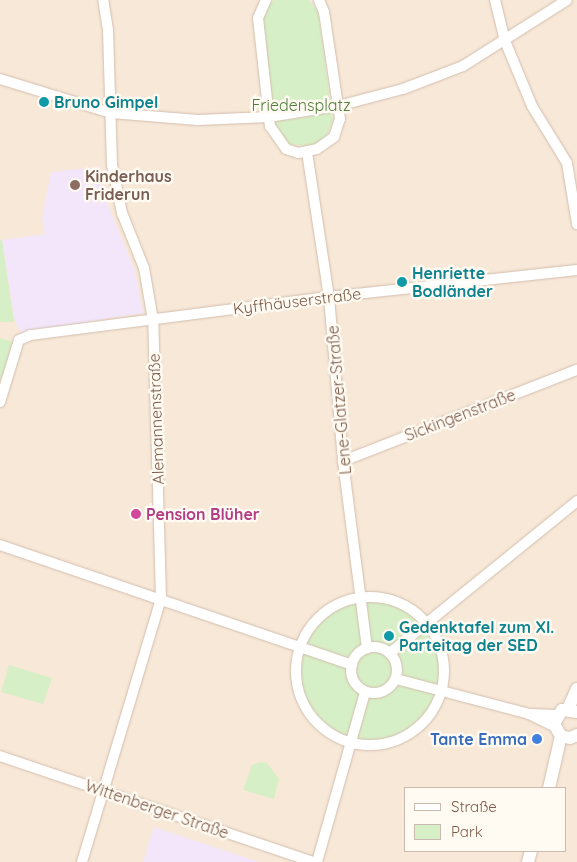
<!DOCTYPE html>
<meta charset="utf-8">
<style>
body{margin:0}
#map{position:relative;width:577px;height:862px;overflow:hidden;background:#fef6ea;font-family:Quicksand,sans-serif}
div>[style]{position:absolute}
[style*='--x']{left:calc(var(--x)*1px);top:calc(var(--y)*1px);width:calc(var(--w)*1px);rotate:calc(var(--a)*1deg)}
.residential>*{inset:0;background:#f7e8d7}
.education>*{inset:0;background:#f3e6fb}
.green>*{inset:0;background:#d7efc6}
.round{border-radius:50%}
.roads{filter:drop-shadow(0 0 1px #d3bdad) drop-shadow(0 0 1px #d3bdad)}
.minor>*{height:10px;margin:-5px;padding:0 5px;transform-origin:5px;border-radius:5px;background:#fff}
.minor>.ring{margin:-5px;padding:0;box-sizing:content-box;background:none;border:10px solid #fff;border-radius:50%}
.tertiary>*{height:12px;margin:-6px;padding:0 6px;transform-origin:6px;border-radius:6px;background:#fff}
.dots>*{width:14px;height:14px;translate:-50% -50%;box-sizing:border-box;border:2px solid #fffaf2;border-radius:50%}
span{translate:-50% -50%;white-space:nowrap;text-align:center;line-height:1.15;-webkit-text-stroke:5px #fffaf2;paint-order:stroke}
.culture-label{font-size:16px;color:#0d838f;font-weight:700}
.left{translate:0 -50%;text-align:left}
.park-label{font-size:16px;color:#517e3d}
.education-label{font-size:16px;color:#785e54;font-weight:700}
.street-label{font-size:16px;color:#7d5b49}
.hotel-label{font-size:16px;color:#b23c85;font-weight:700}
.shop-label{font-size:16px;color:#366cbe;font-weight:700}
.right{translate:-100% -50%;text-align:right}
.legend{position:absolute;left:404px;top:787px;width:162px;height:65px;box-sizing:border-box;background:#fffaf2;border:1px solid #cbbaae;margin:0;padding:6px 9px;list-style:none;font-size:15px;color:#7d5b49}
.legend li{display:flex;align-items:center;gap:10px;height:25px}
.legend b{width:25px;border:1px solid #cbbaae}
</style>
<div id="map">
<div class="residential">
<i style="clip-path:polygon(evenodd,0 0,274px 0,271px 2px,333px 120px,318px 11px,309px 0,577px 0,577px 862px,0 862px,0 0,406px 788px,566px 788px,566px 851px,406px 851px,406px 788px)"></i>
</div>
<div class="education">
<i style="clip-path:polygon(99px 167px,105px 198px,135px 271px,143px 313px,21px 332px,15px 322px,2px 240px,45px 234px,42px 218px,51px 172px)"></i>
<i style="clip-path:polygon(154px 827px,259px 862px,143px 862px)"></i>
</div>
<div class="green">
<i style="clip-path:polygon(274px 0,309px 0,318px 11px,333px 120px,326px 137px,320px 143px,307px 146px,288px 144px,275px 127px,263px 19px,264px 9px)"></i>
<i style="clip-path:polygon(0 240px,2px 240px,14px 322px,0 322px)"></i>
<i style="clip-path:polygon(0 338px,13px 342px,0 382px)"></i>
<i class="round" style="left:299px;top:599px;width:142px;height:142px"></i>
<i style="clip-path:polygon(9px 665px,52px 678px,43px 704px,1px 692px)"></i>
<i style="clip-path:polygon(260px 762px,267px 763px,279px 779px,274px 799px,243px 790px,252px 765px)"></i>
</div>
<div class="roads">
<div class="minor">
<i style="--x:266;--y:0;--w:20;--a:114"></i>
<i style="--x:258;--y:18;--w:109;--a:83.7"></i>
<i style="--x:270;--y:126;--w:28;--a:55"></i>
<i style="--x:286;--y:149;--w:13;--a:18"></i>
<i style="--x:298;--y:153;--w:19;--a:-12"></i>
<i style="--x:317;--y:149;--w:21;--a:-35"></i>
<i style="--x:334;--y:137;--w:19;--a:-72"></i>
<i style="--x:340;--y:119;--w:108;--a:-98.5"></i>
<i style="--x:324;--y:12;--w:13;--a:-113"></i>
<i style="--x:495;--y:0;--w:42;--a:76.3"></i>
<i style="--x:505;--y:41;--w:70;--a:67.4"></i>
<i style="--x:532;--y:106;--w:67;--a:58.4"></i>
<i style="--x:567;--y:163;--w:62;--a:80.7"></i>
<i style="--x:0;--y:79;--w:116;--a:17"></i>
<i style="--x:111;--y:113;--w:87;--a:4.6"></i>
<i style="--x:198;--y:120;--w:71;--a:-2.4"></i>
<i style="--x:269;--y:117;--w:70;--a:-9.1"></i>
<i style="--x:338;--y:106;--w:67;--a:-14.7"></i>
<i style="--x:403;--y:89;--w:64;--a:-21"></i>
<i style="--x:463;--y:66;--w:123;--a:-32.4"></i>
<i style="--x:307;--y:152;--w:147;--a:81.4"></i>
<i style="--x:329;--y:297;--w:165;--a:85.1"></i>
<i style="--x:343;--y:461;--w:189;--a:82.7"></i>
<i style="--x:0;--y:402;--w:65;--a:-73"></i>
<i style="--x:19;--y:340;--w:13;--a:-23"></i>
<i style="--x:31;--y:335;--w:300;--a:-7.3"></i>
<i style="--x:329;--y:297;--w:249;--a:-6.2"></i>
<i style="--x:343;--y:461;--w:251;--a:-21.3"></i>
<i style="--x:0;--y:545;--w:372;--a:18.8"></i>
<i class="ring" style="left:296px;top:597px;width:138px;height:138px"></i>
<i class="ring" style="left:351px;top:647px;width:36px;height:36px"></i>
<i style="--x:390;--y:653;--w:241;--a:-39.1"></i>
<i style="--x:396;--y:679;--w:138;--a:14.7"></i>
<i style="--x:529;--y:714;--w:28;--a:2"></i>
<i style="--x:529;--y:714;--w:28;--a:26"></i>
<i style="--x:0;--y:756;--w:331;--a:18.7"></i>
<i style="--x:82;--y:862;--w:276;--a:-73.3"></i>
<i style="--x:161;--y:598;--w:278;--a:-91.6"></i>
<i style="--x:153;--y:320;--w:53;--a:-99.8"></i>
<i style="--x:144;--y:268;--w:59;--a:-111.8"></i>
<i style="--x:122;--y:213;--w:49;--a:-101.8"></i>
<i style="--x:112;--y:165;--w:135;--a:-91.7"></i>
<i style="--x:108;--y:30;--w:30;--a:-99"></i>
<i style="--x:317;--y:862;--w:177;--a:-74.2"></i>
</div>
<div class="tertiary">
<i style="--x:568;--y:709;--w:22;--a:-66"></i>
<i style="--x:577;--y:712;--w:15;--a:-172"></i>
<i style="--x:562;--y:710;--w:16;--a:120"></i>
<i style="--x:554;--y:724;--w:14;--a:60"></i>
<i style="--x:561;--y:736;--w:9;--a:13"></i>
<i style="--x:570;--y:738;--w:8;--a:-23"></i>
<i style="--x:549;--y:788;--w:53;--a:-77"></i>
<i style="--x:528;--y:862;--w:11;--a:-75"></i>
</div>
</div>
<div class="dots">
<i style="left:44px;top:102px;background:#0f9aa8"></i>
<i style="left:75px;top:185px;background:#8d6e63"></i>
<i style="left:402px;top:282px;background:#0f9aa8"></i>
<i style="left:136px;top:514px;background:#d1479c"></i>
<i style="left:389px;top:636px;background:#0f9aa8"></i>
<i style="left:537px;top:739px;background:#3f7fe0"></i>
</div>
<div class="culture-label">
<span class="left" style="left:54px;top:102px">Bruno Gimpel</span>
<span class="left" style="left:412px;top:282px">Henriette<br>Bodländer</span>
<span class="left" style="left:399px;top:636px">Gedenktafel zum XI.<br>Parteitag der SED</span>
</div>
<div class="park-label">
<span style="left:301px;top:105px">Friedensplatz</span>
</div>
<div class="education-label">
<span class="left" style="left:85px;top:185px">Kinderhaus<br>Friderun</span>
</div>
<div class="street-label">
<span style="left:297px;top:301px;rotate:-7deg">Kyffhäuserstraße</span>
<span style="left:339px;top:400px;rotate:-95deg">Lene-Glatzer-Straße</span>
<span style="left:460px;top:415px;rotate:-21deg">Sickingenstraße</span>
<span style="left:156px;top:419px;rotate:-92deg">Alemannenstraße</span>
<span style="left:157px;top:809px;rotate:19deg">Wittenberger Straße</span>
</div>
<div class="hotel-label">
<span class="left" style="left:146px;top:514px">Pension Blüher</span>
</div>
<div class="shop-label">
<span class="right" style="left:527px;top:739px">Tante Emma</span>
</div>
<ul class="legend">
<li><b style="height:6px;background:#fff"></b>Straße</li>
<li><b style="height:14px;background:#d7efc6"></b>Park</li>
</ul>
</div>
